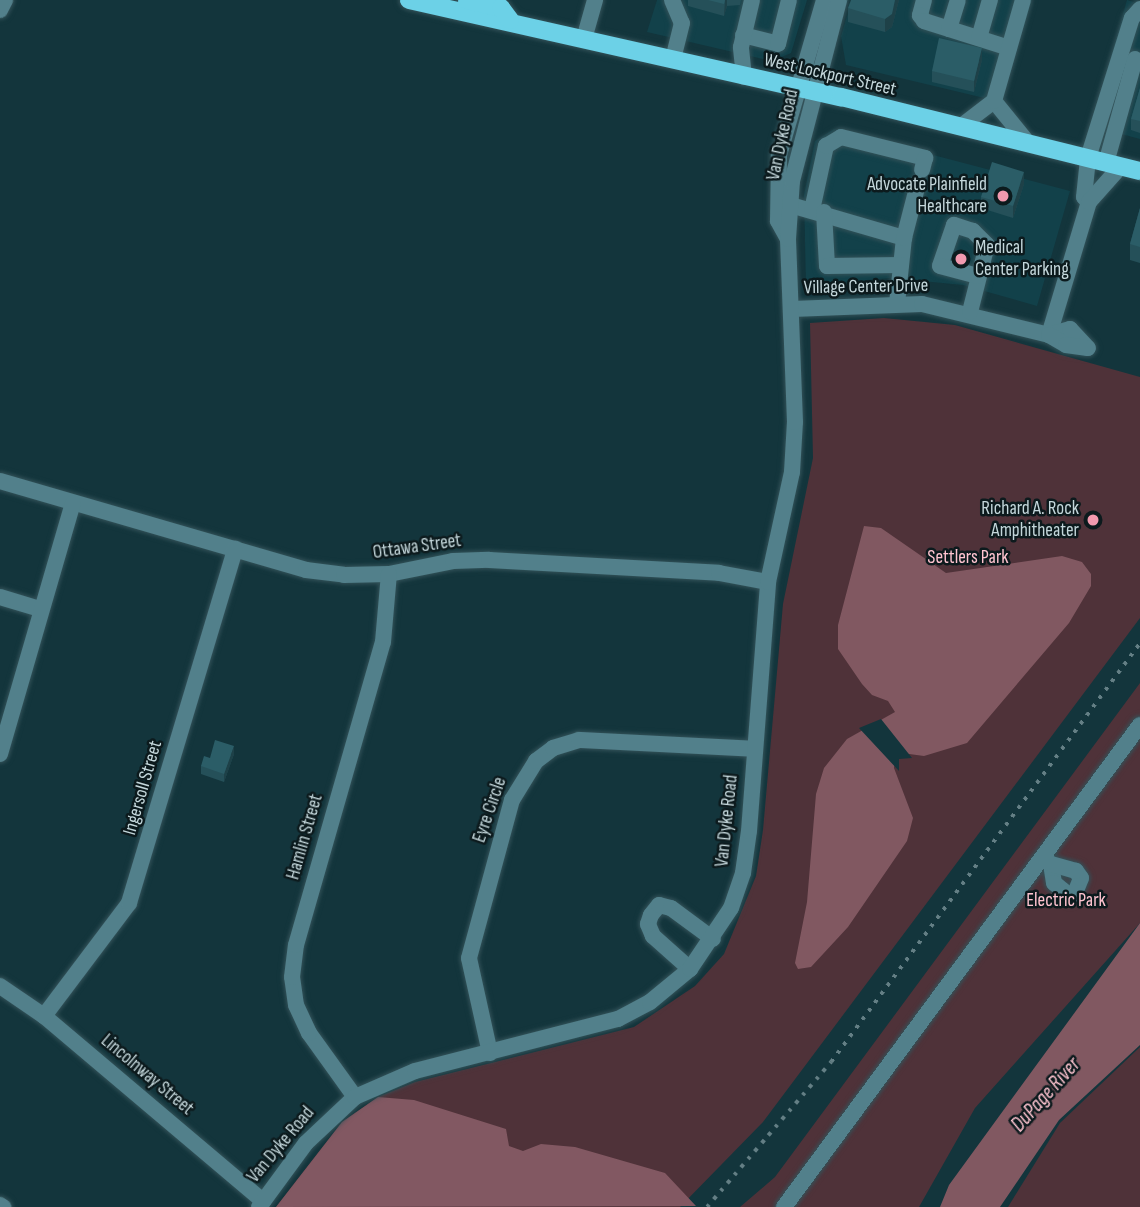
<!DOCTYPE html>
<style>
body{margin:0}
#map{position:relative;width:1140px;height:1207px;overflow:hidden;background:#13353c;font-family:"Sofia Sans Condensed",sans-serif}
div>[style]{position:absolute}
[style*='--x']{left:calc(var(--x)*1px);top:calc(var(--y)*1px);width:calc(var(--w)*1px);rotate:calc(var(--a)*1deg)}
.built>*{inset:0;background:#12414a}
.green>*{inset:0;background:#4f3239}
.forest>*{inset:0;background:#825862}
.water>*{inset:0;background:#815861}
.pier>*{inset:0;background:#13353c}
.roads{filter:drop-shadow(0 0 2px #335259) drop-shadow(0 0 2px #335259)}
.minor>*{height:16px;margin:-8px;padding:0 8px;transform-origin:8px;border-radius:8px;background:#52808b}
.major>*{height:18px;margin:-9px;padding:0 9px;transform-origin:9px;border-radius:9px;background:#6cd1e7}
.rail>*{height:3.5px;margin-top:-1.75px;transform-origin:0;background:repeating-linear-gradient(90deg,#647f85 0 3.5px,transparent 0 10.5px)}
.wall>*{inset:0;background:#255059}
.shaded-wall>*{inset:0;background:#1e4148}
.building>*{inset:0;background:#2b5d67}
.dots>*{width:19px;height:19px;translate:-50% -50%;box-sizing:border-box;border:4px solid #0c1a1d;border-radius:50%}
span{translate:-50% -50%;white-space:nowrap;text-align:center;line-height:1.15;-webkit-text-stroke:5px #0c1a1d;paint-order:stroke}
.street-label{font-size:19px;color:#c4d7db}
.poi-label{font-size:19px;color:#c4d7db}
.right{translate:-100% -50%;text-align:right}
.left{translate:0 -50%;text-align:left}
.park-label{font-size:19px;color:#ffc4d0}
.water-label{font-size:21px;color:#fec4d0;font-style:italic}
</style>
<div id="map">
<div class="built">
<i style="clip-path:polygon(657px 0,807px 0,791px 53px,772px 61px,647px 32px)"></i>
<i style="clip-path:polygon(852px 0,1032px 0,1001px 102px,846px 65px,841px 36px)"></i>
<i style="clip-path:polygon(1127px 0,1140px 4px,1140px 139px,1091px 126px)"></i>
<i style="clip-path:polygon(834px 129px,1070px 191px,1037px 306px,963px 285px,891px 278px,806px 285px,804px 195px,815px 141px)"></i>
</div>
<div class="green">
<i style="clip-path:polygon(884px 318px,955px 325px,1140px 377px,1140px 618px,763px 1122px,680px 1207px,276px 1207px,342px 1122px,378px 1097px,415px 1082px,634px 1027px,695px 986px,724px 954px,756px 876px,763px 830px,783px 604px,813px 458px,810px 323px)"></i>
<i style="clip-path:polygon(1140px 683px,1140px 923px,975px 1108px,919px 1207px,740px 1207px,775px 1177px)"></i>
<i style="clip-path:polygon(1140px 1047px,1140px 1207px,1008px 1207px,1060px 1123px)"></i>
</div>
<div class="forest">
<i style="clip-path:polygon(378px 1097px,414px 1100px,506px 1129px,509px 1146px,523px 1151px,541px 1144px,575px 1147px,665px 1173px,696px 1206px,276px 1207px,342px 1122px)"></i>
</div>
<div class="water">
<i style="clip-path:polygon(864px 526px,881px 528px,946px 573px,1062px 556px,1082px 562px,1091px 574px,1091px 586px,1069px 623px,967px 743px,924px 756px,902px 753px,895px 757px,894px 768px,913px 818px,907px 841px,848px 927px,811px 967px,798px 969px,795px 963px,807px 902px,816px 794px,824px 768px,847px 739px,895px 712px,888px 701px,872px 695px,862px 684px,838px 649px,838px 625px)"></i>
<i style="clip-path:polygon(1140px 923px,1140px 1045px,1059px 1120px,1000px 1207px,940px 1207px,949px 1185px)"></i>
</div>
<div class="pier">
<i style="clip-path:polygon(881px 719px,912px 758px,899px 759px,899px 771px,859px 728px)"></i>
</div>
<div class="roads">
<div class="minor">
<i style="--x:672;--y:0;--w:25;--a:67"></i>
<i style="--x:682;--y:23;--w:38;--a:104"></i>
<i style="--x:924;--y:0;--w:16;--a:105"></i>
<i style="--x:920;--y:15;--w:7;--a:56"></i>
<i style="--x:924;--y:21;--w:89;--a:17.6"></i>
<i style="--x:0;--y:10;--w:11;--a:-63"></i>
<i style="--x:949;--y:29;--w:30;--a:-73"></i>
<i style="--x:743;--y:35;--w:36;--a:14"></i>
<i style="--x:778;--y:44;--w:45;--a:-76"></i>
<i style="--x:979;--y:38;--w:40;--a:-74"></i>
<i style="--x:584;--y:39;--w:41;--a:-74.2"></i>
<i style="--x:744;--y:77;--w:30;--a:-96"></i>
<i style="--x:741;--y:47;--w:48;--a:-76.8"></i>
<i style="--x:994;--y:101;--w:55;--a:50.9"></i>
<i style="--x:960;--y:127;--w:43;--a:-37.4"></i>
<i style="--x:994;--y:101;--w:105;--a:-74"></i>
<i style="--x:1106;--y:163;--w:108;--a:-74.4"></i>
<i style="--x:1089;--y:202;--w:7;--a:-135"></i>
<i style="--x:1084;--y:197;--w:39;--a:-84"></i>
<i style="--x:1088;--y:158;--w:147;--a:-72.6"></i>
<i style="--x:1132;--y:18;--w:12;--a:-48"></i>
<i style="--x:794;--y:206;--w:115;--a:16.2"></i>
<i style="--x:904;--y:238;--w:66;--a:96.1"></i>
<i style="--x:812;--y:210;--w:66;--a:-77.7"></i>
<i style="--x:826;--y:146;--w:17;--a:-31"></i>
<i style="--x:841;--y:137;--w:87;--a:14"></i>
<i style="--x:925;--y:158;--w:12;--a:104"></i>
<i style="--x:824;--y:212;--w:54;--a:86.8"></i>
<i style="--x:827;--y:266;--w:74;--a:-0.8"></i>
<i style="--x:904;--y:238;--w:56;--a:-75.5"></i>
<i style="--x:788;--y:239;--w:21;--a:-119"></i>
<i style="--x:778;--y:221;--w:66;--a:-89.1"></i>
<i style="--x:779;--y:155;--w:161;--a:-73.8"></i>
<i style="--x:792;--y:309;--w:130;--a:-2.2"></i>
<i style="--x:922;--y:304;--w:131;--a:13.7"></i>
<i style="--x:1049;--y:335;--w:139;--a:-73.3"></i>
<i style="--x:1089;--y:202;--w:48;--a:-48.4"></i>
<i style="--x:970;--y:312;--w:69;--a:-75.8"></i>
<i style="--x:987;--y:245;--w:20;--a:-135"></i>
<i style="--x:973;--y:231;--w:20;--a:-162"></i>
<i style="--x:954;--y:225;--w:43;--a:108.9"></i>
<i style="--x:940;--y:266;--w:39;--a:15"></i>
<i style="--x:1049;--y:335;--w:22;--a:-16"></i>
<i style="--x:1070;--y:329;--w:26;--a:47"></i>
<i style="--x:1049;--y:335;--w:20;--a:30"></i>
<i style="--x:1066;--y:345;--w:22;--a:8"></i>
<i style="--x:0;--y:481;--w:319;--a:16.2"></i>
<i style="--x:306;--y:570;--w:38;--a:7"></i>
<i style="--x:344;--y:575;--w:45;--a:-1.3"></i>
<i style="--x:389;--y:574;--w:65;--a:-11.5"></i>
<i style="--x:453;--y:561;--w:36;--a:-2"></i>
<i style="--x:489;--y:560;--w:230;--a:3.2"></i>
<i style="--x:719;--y:573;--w:50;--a:10.4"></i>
<i style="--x:0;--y:597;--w:42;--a:16.7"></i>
<i style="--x:0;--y:754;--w:261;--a:-73.8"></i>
<i style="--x:1043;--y:858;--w:10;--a:37"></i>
<i style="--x:1051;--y:864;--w:19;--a:81"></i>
<i style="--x:1054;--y:883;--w:21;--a:39"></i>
<i style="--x:1070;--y:896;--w:6;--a:-31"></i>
<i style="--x:1075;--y:893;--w:16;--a:-68"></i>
<i style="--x:1081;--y:878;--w:9;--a:-126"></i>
<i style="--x:1076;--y:871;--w:26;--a:-164"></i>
<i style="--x:690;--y:969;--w:50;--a:-138.3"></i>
<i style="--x:653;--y:936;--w:13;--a:-113"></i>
<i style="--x:648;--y:924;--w:9;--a:-72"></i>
<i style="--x:651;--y:915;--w:13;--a:-51"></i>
<i style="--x:659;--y:905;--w:12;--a:14"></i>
<i style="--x:671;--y:908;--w:52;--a:36.4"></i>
<i style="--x:0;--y:986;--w:53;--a:34.3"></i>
<i style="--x:44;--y:1016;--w:287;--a:40.2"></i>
<i style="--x:44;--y:1016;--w:141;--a:-53"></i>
<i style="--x:129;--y:903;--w:370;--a:-73.3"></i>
<i style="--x:490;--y:1053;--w:97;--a:-102.5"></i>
<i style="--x:469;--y:958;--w:164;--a:-74.8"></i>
<i style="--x:512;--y:800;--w:46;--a:-58.4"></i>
<i style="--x:536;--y:761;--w:21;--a:-37"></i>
<i style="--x:553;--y:748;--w:27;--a:-17"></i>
<i style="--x:579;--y:740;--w:176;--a:2.9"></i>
<i style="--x:355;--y:1097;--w:79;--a:-125.7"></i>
<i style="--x:309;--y:1033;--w:31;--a:-115"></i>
<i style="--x:296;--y:1005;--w:28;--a:-98"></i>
<i style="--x:292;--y:977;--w:32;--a:-83"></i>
<i style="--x:296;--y:945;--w:315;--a:-74"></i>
<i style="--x:383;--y:642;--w:68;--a:-85"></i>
<i style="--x:0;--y:1205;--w:4;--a:34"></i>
<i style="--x:259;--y:1207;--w:79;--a:-53.7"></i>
<i style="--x:306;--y:1143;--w:67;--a:-43.2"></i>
<i style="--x:355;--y:1097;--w:65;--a:-23.4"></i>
<i style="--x:415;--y:1071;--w:210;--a:-14.4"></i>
<i style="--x:618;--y:1019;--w:36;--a:-28"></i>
<i style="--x:650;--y:1002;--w:52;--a:-39.5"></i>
<i style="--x:690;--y:969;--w:73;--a:-56.1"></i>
<i style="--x:731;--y:908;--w:37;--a:-71"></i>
<i style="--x:743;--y:873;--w:42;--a:-81.9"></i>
<i style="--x:749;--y:831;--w:250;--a:-85.6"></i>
<i style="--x:768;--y:582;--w:113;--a:-77.7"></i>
<i style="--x:792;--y:472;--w:50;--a:-86.6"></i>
<i style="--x:795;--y:422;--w:183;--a:-92.2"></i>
<i style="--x:788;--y:239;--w:58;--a:-86.1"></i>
<i style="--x:792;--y:181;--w:187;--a:-75.4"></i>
<i style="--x:784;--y:1207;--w:599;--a:-53.55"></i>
</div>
<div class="major">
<i style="--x:409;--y:0;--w:443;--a:12.7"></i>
<i style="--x:841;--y:97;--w:308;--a:13.9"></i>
<i style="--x:467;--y:0;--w:35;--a:13"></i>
<i style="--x:501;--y:8;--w:15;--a:53"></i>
</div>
</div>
<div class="rail">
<i style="--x:707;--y:1207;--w:191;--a:-49.5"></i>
<i style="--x:831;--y:1062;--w:521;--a:-53.59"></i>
</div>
<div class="wall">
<i style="clip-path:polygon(688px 0,741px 0,740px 5px,727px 6px,724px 16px,688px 6px)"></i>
<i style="clip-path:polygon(899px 0,892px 27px,885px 32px,848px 22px,848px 8px)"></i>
<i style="clip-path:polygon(982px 60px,974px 92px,932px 82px,932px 71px)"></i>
<i style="clip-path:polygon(1140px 88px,1140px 133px,1131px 130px,1131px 119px)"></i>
<i style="clip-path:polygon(1024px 184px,1013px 218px,981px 208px,981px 197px)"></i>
<i style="clip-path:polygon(1140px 208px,1140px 263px,1130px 260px,1130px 244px)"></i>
<i style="clip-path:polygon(234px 754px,224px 782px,201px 774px,201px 766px,210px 758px)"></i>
</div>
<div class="shaded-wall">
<i style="clip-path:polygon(725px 0,727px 0,727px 6px,724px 16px)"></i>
<i style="clip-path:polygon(895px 0,899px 0,892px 27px,885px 32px,885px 19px)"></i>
<i style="clip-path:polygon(982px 48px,982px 60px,974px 92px,974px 81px)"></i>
<i style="clip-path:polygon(1024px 172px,1024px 184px,1013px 218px,1013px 206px)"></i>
<i style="clip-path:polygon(234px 746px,234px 754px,224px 782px,224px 774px)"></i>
</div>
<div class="building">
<i style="clip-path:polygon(708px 0,725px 0,724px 4px)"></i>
<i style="clip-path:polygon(851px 0,895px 0,892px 14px,885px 19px,848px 8px)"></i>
<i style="clip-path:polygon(939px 38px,982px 48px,974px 81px,932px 71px)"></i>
<i style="clip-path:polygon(1140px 88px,1140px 121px,1131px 119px)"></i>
<i style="clip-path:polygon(992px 162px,1024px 172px,1013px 206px,981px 197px)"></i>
<i style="clip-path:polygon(1140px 208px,1140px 247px,1130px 244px)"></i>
<i style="clip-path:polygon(215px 740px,234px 746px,224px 774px,201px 766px,204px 756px,210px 758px)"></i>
</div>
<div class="dots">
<i style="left:1003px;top:196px;background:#f29aaf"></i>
<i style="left:961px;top:259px;background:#f29aaf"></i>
<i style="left:1093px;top:520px;background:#f29aaf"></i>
</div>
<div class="street-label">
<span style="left:830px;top:75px;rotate:13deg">West Lockport Street</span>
<span style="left:783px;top:135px;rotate:-78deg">Van Dyke Road</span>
<span style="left:866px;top:287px;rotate:-1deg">Village Center Drive</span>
<span style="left:417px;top:547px;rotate:-8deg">Ottawa Street</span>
<span style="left:143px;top:788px;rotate:-74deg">Ingersoll Street</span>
<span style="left:490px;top:810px;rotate:-71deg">Eyre Circle</span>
<span style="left:727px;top:821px;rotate:-84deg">Van Dyke Road</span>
<span style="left:305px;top:837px;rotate:-74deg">Hamlin Street</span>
<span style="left:147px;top:1075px;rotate:40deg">Lincolnway Street</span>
<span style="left:281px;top:1145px;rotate:-50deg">Van Dyke Road</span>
</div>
<div class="poi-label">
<span class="right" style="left:987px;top:196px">Advocate Plainfield<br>Healthcare</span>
<span class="left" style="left:975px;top:259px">Medical<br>Center Parking</span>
<span class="right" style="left:1079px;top:520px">Richard A. Rock<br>Amphitheater</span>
</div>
<div class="park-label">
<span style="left:968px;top:558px">Settlers Park</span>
<span style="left:1066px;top:901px">Electric Park</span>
</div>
<div class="water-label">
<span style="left:1046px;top:1095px;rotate:-48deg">DuPage River</span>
</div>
</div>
